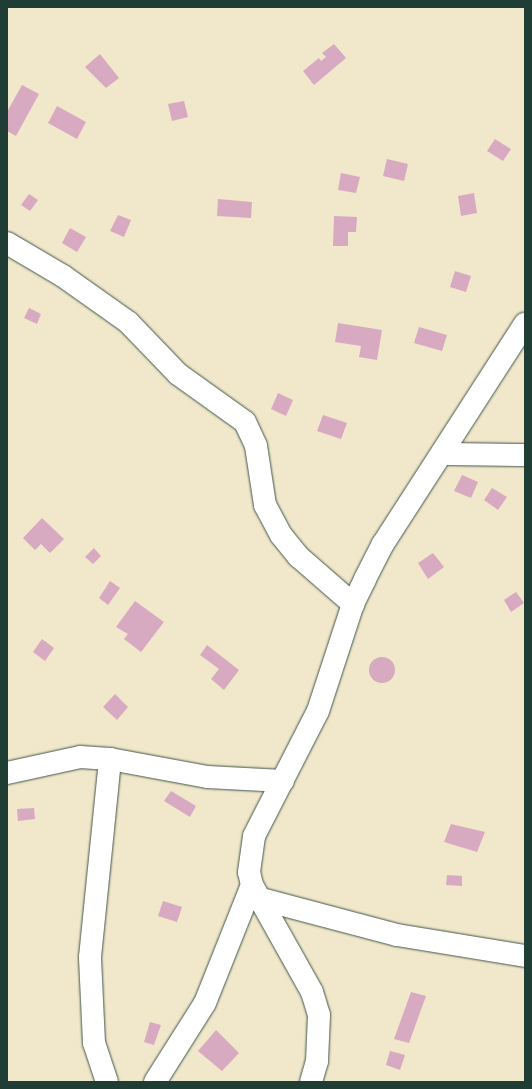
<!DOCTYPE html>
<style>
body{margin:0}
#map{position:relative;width:532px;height:1089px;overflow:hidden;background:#f1e7ca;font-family:Caveat,sans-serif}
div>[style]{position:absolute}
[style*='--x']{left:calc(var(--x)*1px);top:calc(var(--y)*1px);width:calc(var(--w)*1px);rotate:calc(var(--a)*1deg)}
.building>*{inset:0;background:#d7aac1}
.round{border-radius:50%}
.roads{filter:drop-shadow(0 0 1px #3e564a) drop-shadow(0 0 1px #3e564a)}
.minor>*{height:22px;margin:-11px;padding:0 11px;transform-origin:11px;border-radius:11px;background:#fff}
span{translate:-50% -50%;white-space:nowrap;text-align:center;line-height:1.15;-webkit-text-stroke:4px #fcf5e5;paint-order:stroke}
.frame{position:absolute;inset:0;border:8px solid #1f3d34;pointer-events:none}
</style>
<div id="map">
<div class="building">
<i style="clip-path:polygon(334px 44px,346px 58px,314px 85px,303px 71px,319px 58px,321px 61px,326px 57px,322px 53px)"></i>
<i style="clip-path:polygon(100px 54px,119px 78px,106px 88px,85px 67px)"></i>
<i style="clip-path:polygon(22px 85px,39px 94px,16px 136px,7px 131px,7px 112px)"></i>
<i style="clip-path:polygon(184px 101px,188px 117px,172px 121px,168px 104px)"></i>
<i style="clip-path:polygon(57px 106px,86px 122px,77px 139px,48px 123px)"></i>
<i style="clip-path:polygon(495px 139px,511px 149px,503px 161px,487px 151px)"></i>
<i style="clip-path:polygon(387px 159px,408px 164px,404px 181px,383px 176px)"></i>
<i style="clip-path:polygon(341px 173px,360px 177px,356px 193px,338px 190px)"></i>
<i style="clip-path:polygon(474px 193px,477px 213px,461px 216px,458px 196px)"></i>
<i style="clip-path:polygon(29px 194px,38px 200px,30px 211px,21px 205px)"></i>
<i style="clip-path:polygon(218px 199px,252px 202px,251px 218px,217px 216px)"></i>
<i style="clip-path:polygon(118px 215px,131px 220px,124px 237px,110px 231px)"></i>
<i style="clip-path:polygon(334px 216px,357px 217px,356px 232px,348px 232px,348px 246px,333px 246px)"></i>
<i style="clip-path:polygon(70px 228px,86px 237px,77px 252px,62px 243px)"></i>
<i style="clip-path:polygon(455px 271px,471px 276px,466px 292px,450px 287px)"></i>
<i style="clip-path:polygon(29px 308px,41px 314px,37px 324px,24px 318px)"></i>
<i style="clip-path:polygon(338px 323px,382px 330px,377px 360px,359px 357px,361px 346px,335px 342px)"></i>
<i style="clip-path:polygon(419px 327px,447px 335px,442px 351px,414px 343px)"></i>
<i style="clip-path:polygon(278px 393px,293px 400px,286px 416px,271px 409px)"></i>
<i style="clip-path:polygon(323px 415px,347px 423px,341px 439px,317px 431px)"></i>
<i style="clip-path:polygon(462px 475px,478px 482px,471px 498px,454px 491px)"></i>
<i style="clip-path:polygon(492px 488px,507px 497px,498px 510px,484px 500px)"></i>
<i style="clip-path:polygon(42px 518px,64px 539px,50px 553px,41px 544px,35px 550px,23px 538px)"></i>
<i style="clip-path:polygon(94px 548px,101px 556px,93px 564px,85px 557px)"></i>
<i style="clip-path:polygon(433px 553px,444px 567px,428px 579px,418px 563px)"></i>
<i style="clip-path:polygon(110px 581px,120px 588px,108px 605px,99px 598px)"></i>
<i style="clip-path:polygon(516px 592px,524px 603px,511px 612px,504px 600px)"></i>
<i style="clip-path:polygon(135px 601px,164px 622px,141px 652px,124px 639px,128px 634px,116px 627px)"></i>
<i style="clip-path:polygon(42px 639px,54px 648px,45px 661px,33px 652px)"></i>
<i style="clip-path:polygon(207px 645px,239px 670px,224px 690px,211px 679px,219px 669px,200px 655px)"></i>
<i class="round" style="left:369px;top:657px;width:26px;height:26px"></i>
<i style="clip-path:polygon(115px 694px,128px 707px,117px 720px,103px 707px)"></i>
<i style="clip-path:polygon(171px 791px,196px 806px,190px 817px,164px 801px)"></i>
<i style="clip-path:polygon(34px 808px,35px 819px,18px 821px,17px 809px)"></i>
<i style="clip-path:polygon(451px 824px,485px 832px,477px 852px,444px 842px)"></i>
<i style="clip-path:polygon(447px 875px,462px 876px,462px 886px,446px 885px)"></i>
<i style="clip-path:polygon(163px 901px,182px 907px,177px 922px,158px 916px)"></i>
<i style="clip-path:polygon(411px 992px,426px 996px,409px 1043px,394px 1039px)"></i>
<i style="clip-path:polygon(150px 1022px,161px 1025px,154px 1045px,144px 1042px)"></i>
<i style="clip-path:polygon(216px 1030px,239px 1053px,222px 1071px,198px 1051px)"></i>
<i style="clip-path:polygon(390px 1051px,405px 1055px,400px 1070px,386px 1065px)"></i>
</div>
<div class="roads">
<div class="minor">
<i style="--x:7;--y:243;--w:65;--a:30.5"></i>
<i style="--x:63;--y:276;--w:80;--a:35.3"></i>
<i style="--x:128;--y:322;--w:72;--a:46.1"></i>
<i style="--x:178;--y:374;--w:82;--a:35.6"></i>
<i style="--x:245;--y:422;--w:26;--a:65"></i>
<i style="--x:256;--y:446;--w:60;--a:81.3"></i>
<i style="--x:265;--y:505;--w:34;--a:62"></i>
<i style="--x:281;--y:535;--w:28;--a:51"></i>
<i style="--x:299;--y:557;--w:72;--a:41"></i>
<i style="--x:443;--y:454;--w:82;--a:0.7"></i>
<i style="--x:7;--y:773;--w:75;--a:-12.4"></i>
<i style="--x:80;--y:757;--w:30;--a:4"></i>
<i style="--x:110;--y:759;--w:99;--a:10.5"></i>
<i style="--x:207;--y:777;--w:76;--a:3"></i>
<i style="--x:261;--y:899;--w:141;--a:14.8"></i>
<i style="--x:397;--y:935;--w:130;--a:9.3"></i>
<i style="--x:107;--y:1082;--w:41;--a:-108.4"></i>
<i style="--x:94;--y:1043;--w:86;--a:-92.7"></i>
<i style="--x:90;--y:957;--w:199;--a:-84.2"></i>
<i style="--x:155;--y:1082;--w:93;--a:-57.7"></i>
<i style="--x:205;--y:1003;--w:127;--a:-68.3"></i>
<i style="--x:311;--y:1082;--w:22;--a:-74"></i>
<i style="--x:317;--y:1061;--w:46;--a:-87.5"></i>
<i style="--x:319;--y:1015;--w:24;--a:-107"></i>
<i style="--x:312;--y:992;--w:123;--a:-119.3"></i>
<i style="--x:252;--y:885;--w:13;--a:-103"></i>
<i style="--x:249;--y:872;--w:36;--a:-82"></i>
<i style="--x:254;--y:836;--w:140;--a:-62.9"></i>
<i style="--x:318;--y:711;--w:113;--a:-71.9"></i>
<i style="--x:353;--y:604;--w:28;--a:-64"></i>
<i style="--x:365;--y:579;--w:39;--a:-63"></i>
<i style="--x:383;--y:544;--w:262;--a:-57.2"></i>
</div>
</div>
<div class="frame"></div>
</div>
